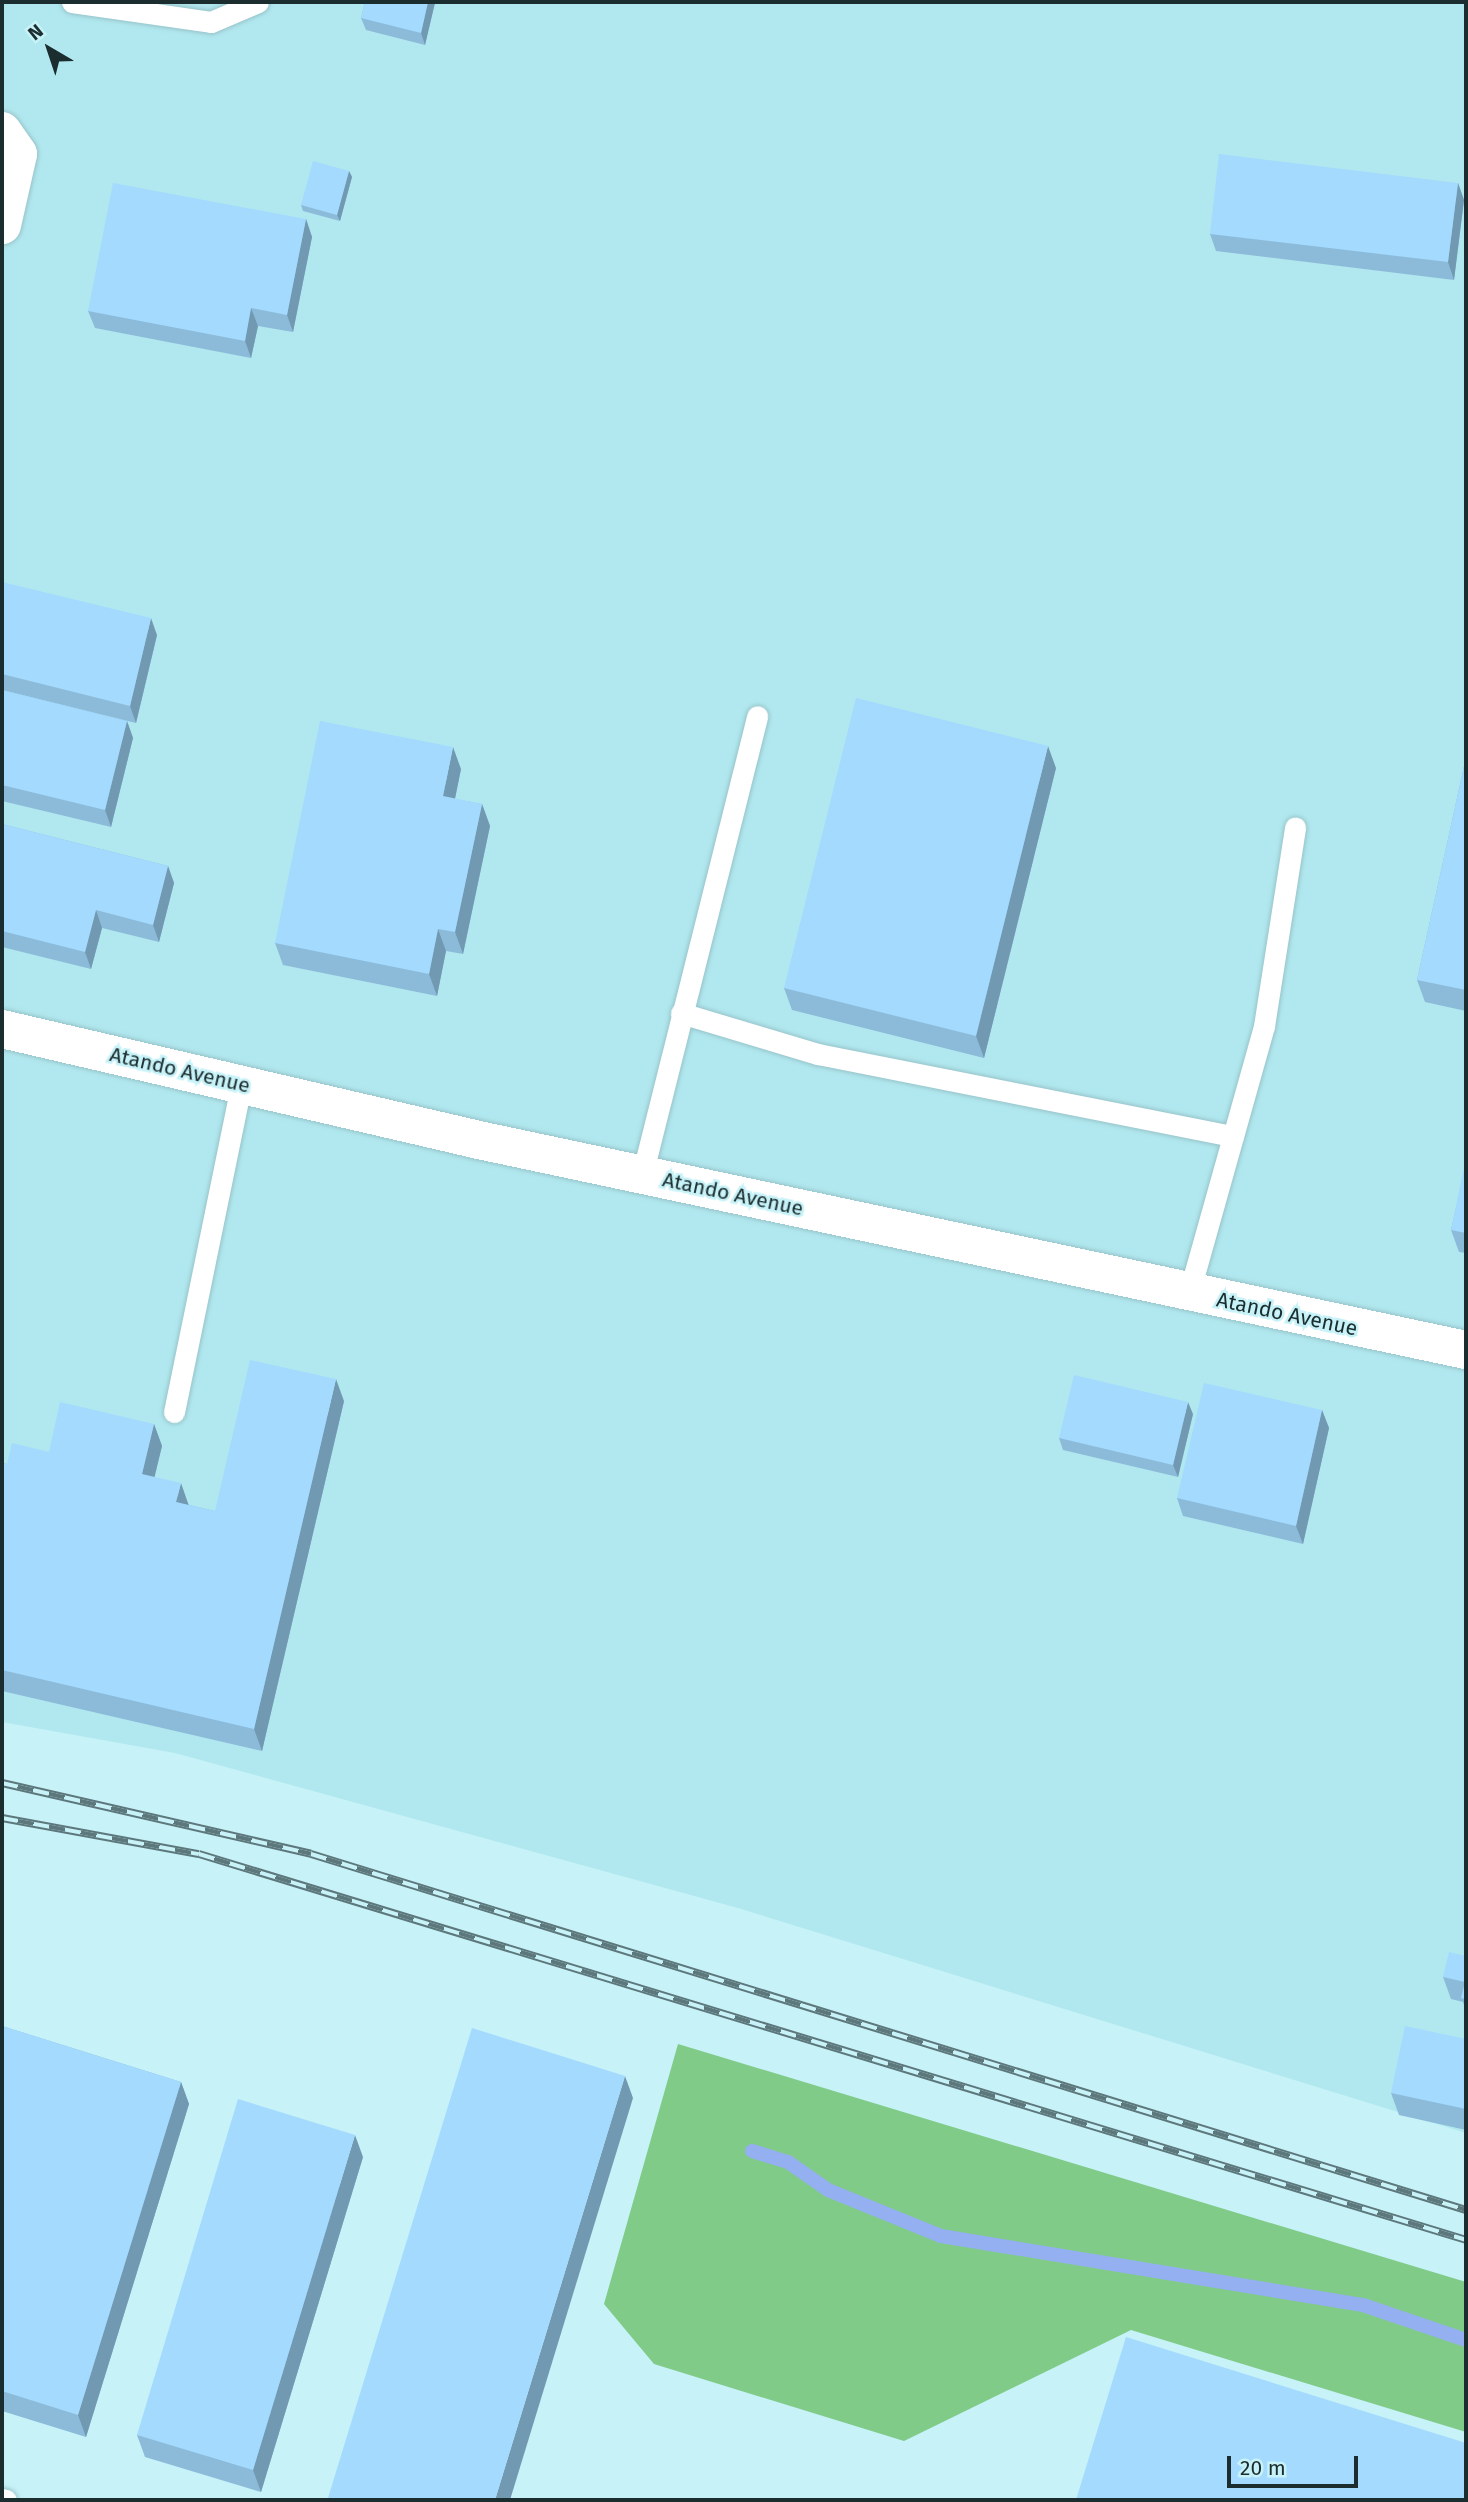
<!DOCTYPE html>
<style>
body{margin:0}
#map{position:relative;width:1468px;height:2502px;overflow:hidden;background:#c6f2f8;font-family:"Fira Sans",sans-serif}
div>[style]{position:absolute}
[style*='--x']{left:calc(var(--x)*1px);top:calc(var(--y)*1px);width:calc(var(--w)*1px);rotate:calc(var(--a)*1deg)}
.built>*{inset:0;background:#b1e8ef}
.green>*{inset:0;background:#7fcb87}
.stream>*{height:14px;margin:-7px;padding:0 7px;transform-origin:7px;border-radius:7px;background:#94b0f1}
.roads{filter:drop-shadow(0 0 2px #98c4ca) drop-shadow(0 0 2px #98c4ca)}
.lane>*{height:21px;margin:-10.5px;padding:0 10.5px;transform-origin:10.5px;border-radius:10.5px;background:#fff}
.street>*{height:38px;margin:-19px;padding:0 19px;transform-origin:19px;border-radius:19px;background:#fff}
.secondary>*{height:38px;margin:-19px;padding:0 19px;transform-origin:19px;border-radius:19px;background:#fff}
.rail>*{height:8px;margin-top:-4px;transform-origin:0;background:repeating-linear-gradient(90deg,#c6f2f8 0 16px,#5d787c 0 32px);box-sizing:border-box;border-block:2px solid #5d787c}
.wall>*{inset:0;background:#8cbbda}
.shaded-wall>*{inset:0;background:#7299b2}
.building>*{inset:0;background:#a3dafe}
span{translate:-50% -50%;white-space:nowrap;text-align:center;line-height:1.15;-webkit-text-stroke:5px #c6f2f8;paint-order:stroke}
.street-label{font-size:21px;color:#1c2d2f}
.frame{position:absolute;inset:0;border:4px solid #1c2d2f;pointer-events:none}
.north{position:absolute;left:14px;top:14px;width:70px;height:70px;-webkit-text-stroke:5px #c6f2f8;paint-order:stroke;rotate:321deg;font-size:19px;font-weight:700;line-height:28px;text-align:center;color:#1c2d2f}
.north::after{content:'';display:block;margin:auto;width:24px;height:32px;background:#1c2d2f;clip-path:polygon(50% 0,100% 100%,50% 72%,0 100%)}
.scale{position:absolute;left:1227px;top:2456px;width:131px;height:32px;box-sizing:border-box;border:4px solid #1c2d2f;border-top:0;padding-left:9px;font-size:21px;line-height:24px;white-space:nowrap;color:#1c2d2f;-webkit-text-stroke:5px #c6f2f8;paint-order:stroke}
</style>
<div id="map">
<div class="built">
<i style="clip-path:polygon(2px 2px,1466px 2px,1466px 2133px,738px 1908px,175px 1753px,2px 1722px)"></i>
</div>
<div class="green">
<i style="clip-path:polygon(678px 2044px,1466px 2282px,1466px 2432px,1131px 2330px,904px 2441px,654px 2364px,604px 2304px)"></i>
</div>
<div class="stream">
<i style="--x:752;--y:2151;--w:38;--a:17"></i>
<i style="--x:788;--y:2162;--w:49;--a:35"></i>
<i style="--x:828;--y:2190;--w:122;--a:22.2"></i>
<i style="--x:941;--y:2236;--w:428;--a:9.3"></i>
<i style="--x:1363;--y:2305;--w:109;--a:18.8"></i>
</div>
<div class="roads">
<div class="lane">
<i style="--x:72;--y:2;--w:140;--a:8.2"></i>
<i style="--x:211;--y:22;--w:51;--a:-23.1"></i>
<i style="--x:681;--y:1013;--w:143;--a:16.7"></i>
<i style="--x:818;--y:1054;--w:423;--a:11.2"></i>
<i style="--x:642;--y:1175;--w:473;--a:-75.9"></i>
<i style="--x:1189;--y:1293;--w:277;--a:-74.3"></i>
<i style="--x:1264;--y:1026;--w:201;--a:-81.1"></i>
<i style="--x:174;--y:1412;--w:334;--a:-78.4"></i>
<i style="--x:2;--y:2499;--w:4;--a:14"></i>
</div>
<div class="street">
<i style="--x:2;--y:131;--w:28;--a:55"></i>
<i style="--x:18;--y:154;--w:73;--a:102.7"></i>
</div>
<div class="secondary">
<i style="--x:2;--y:1029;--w:485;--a:13.1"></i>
<i style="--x:474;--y:1139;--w:1014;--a:12.01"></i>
</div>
</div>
<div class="rail">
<i style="--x:2;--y:1783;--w:317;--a:12.9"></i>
<i style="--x:311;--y:1854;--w:1209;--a:17.13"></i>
<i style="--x:2;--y:1818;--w:200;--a:10.4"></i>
<i style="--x:199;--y:1854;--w:1324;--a:16.94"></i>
</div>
<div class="wall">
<i style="clip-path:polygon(365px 2px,435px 2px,425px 45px,366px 30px,361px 18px)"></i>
<i style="clip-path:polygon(349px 171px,352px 177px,340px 221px,303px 211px,301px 205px)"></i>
<i style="clip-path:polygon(1458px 183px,1464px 200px,1454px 280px,1216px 251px,1210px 234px)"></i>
<i style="clip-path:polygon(306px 219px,312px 237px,293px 332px,258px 326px,251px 358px,95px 328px,88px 311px)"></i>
<i style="clip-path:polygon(2px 582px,157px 635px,136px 723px,2px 690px)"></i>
<i style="clip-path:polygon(2px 690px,127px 721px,133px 738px,111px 827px,2px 801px)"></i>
<i style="clip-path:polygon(1466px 757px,1466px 1011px,1425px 1002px,1417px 980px)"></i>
<i style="clip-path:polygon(1056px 768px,984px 1058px,792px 1010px,784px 988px)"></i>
<i style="clip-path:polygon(461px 769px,455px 799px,482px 804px,490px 826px,463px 954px,446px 951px,437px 996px,283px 965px,275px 943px)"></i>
<i style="clip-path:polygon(2px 824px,168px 866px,174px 883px,159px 942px,102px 928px,91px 969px,2px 947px)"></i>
<i style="clip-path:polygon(1466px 1163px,1466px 1253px,1459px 1252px,1451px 1230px)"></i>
<i style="clip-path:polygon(344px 1401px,262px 1751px,2px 1691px,2px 1463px,7px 1464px,154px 1424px,162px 1446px,154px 1477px,189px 1505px,215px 1511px)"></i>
<i style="clip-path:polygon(1322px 1410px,1329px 1428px,1303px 1544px,1183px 1516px,1177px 1498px)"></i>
<i style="clip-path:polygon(1193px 1414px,1178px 1477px,1063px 1450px,1059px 1438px)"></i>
<i style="clip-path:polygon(1466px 1956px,1466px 2011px,1463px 2002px,1451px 1999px,1443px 1977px)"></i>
<i style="clip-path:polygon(2px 2026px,181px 2082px,189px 2104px,86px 2437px,2px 2411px)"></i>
<i style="clip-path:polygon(1466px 2039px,1466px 2130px,1399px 2115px,1391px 2093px)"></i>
<i style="clip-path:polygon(363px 2157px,261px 2492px,145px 2457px,137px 2435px)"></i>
</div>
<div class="shaded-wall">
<i style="clip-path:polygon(428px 2px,435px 2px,435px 3px,425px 45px,421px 33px)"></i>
<i style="clip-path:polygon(349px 171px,352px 177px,340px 221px,337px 215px)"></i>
<i style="clip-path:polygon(1458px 183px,1464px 200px,1454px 280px,1448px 262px)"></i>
<i style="clip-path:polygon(306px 219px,312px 237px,293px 332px,287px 315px)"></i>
<i style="clip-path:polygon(251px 308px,258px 326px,251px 358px,245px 341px)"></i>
<i style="clip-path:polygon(151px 618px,157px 635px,136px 723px,130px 706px)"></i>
<i style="clip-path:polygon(127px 721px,133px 738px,111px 827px,105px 810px)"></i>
<i style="clip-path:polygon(1048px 746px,1056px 768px,984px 1058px,976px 1036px)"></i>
<i style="clip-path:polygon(453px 747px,461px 769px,451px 818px,443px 796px)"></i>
<i style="clip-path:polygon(482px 804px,490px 826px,463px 954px,455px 932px)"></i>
<i style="clip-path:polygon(168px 866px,174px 883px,159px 942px,153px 925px)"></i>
<i style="clip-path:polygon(96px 910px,102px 928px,91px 969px,85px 952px)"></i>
<i style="clip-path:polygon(438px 929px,446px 951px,437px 996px,429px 974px)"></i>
<i style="clip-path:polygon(336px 1379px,344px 1401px,262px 1751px,254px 1729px)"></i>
<i style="clip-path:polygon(1188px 1402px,1193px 1414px,1178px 1477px,1173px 1465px)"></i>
<i style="clip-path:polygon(1322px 1410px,1329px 1428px,1303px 1544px,1296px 1526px)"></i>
<i style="clip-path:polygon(154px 1424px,162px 1446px,150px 1496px,142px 1474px)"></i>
<i style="clip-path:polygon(181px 1483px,189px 1506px,176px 1502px)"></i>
<i style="clip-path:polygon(625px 2076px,633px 2098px,510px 2500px,495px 2500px)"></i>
<i style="clip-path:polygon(181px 2082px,189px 2104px,86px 2437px,78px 2415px)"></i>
<i style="clip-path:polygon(355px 2135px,363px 2157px,261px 2492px,253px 2470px)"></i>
</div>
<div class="building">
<i style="clip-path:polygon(365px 2px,428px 2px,421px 33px,361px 18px)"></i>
<i style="clip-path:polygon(1219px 154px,1458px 183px,1448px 262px,1210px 234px)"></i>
<i style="clip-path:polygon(313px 161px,349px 171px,337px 215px,301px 205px)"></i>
<i style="clip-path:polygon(113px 183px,306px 219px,287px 315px,251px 308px,245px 341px,88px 311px)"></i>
<i style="clip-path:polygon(2px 582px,151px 618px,130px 706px,2px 674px)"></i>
<i style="clip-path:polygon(2px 690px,127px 721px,105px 810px,2px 785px)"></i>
<i style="clip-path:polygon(856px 698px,1048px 746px,976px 1036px,784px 988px)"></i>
<i style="clip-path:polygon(320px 721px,453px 747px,443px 796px,482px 804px,455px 932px,438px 929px,429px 974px,275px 943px)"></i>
<i style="clip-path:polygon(1466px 757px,1466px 990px,1417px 980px)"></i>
<i style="clip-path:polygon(2px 824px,168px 866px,153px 925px,96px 910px,85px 952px,2px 931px)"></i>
<i style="clip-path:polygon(1465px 1163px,1466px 1163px,1466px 1233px,1451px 1230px)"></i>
<i style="clip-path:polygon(250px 1360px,336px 1379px,254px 1729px,2px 1670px,2px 1463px,7px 1464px,12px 1443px,49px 1452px,60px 1402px,154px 1424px,142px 1474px,181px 1483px,176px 1502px,215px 1511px)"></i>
<i style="clip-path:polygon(1074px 1375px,1188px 1402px,1173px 1465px,1059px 1438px)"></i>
<i style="clip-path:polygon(1204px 1383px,1322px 1410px,1296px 1526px,1177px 1498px)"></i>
<i style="clip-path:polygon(1449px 1952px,1466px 1956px,1466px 1999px,1461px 1998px,1465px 1982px,1443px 1977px)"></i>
<i style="clip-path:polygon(2px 2026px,181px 2082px,78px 2415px,2px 2391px)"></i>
<i style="clip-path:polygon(1405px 2026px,1466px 2039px,1466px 2109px,1391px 2093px)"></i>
<i style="clip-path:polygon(472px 2028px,625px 2076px,495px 2500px,335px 2500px,328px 2498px)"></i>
<i style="clip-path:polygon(238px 2099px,355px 2135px,253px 2470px,137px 2435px)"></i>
<i style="clip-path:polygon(1126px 2337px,1466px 2443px,1466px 2500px,1076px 2500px)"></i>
</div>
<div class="street-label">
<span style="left:180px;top:1070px;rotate:13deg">Atando Avenue</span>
<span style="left:733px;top:1194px;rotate:12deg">Atando Avenue</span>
<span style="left:1287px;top:1314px;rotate:12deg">Atando Avenue</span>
</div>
<div class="frame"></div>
<div class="north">N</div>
<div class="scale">20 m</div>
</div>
